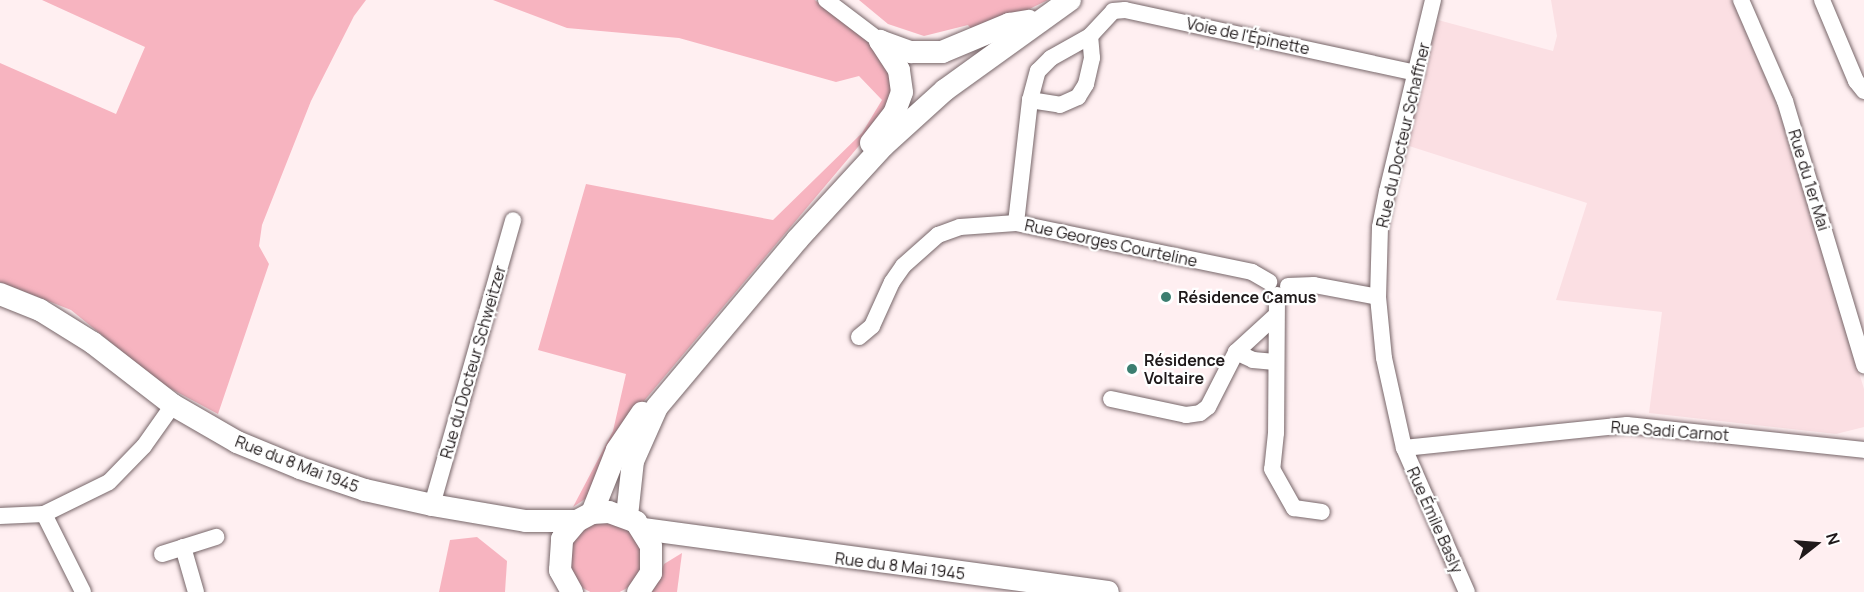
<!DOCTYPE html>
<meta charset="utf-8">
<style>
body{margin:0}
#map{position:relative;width:1864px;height:592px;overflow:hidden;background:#ffeff1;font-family:Manrope,sans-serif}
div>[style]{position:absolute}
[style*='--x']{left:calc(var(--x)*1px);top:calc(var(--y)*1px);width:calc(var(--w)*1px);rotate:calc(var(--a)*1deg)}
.built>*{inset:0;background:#fbdfe3}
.green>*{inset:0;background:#f7b4c0}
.round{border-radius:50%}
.roads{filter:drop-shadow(0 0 2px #776669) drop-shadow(0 0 2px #776669)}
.street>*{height:16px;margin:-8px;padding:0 8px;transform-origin:8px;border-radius:8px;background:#fff}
.secondary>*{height:22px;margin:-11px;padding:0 11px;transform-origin:11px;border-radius:11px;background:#fff}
.dots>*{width:16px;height:16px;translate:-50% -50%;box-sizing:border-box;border:3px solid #fff;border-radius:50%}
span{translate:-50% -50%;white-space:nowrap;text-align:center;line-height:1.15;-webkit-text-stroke:4.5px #fff;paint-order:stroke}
.street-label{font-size:16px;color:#1f191a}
.poi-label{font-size:16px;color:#1f191a;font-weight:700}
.left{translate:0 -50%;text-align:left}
.north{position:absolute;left:1786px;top:514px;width:60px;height:60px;-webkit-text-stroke:4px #fff;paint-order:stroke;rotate:73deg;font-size:16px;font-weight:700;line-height:24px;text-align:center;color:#1f191a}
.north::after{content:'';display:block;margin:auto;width:21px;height:27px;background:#1f191a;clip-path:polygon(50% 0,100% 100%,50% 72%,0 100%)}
</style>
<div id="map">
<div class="built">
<i style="clip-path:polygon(1551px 0,1734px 0,1780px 114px,1864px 389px,1864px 427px,1836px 434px,1649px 413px,1662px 312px,1556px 300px,1587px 203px,1406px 145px,1438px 20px,1553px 51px,1557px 36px)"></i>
</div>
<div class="green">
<i style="clip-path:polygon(42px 0,366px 0,354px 16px,311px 101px,262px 225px,259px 246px,269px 264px,218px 414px,162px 384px,71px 310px,0 282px,0 63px,116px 114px,145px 47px)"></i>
<i style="clip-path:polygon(493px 0,815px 0,883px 54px,896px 94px,874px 128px,628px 420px,588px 497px,573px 507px,613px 431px,626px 374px,538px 350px,586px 184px,773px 220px,862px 133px,882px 100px,859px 76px,836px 82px,679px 38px,567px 28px)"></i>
<i style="clip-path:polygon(859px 0,1048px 0,976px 35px,968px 25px,924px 36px,888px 24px)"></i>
<i class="round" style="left:568px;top:521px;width:74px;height:74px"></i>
<i style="clip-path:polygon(477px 537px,507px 561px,505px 592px,439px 592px,450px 540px)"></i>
<i style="clip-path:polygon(682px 553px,677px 592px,652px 592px,664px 564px)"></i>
</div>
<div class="roads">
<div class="street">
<i style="--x:826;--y:0;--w:68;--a:37.2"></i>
<i style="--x:1433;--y:0;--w:196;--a:103.5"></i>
<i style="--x:1387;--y:191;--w:37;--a:101"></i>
<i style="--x:1380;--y:227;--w:70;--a:91.6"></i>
<i style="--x:1378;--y:297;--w:61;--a:84.4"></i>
<i style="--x:1384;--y:358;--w:92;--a:77.5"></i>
<i style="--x:1404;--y:448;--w:157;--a:66.4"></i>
<i style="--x:1741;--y:0;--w:110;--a:66.5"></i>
<i style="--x:1785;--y:101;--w:276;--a:73.3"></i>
<i style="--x:1822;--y:0;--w:88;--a:67.2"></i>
<i style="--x:1856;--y:81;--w:13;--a:51"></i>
<i style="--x:1030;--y:100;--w:30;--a:9"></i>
<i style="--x:1060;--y:105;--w:20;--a:-24"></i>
<i style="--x:1078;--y:97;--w:15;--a:-58"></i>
<i style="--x:1086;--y:84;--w:27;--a:-77"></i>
<i style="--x:1092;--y:58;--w:22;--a:-95"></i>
<i style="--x:1016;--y:223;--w:124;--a:-83.5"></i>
<i style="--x:1030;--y:100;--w:30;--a:-75"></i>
<i style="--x:1038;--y:71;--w:18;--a:-45"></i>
<i style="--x:1051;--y:58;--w:45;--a:-29.4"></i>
<i style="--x:1090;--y:36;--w:34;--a:-47"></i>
<i style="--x:1113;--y:11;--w:12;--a:-5"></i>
<i style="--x:1125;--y:10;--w:298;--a:12.2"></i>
<i style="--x:1288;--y:286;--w:26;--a:-2"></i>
<i style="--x:1314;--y:285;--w:65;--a:10.6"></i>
<i style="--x:1277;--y:295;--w:138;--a:90.4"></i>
<i style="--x:1276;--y:433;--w:36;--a:96"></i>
<i style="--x:1272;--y:469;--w:45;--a:60.6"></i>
<i style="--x:1294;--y:508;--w:28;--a:8"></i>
<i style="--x:859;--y:337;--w:17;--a:-40"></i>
<i style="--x:872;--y:326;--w:48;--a:-65.6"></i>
<i style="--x:892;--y:282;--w:19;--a:-55"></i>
<i style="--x:903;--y:266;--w:47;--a:-41.5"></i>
<i style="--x:938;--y:235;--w:23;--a:-20"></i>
<i style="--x:960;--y:227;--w:56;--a:-4.1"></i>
<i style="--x:1016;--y:223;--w:241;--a:11.7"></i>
<i style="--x:1252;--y:272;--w:20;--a:30"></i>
<i style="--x:1236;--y:352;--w:19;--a:25"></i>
<i style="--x:1253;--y:360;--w:22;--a:5"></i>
<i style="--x:1111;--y:399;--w:77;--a:12"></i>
<i style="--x:1186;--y:415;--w:14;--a:-8"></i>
<i style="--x:1200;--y:413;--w:10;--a:-37"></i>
<i style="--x:1208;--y:407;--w:62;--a:-63"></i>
<i style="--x:1236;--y:352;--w:52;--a:-42.6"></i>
<i style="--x:1404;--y:448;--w:224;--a:-5.9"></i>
<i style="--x:1627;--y:425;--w:238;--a:6"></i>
<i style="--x:432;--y:505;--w:296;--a:-74.1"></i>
<i style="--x:44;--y:514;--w:87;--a:63.4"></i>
<i style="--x:0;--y:516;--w:44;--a:-2.6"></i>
<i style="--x:44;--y:514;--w:72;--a:-26.2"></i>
<i style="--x:109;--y:482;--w:50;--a:-45.8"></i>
<i style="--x:144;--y:446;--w:50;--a:-54.7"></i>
<i style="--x:183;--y:547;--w:47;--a:73.9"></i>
<i style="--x:162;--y:554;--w:57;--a:-17.5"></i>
</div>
<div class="secondary">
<i style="--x:880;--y:41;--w:33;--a:20"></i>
<i style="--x:911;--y:52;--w:31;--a:0"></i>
<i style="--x:942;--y:52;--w:73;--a:-22.7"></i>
<i style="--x:1009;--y:24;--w:20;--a:-9"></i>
<i style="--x:871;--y:143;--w:37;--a:-52"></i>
<i style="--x:894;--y:114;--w:23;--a:-70"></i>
<i style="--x:902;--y:92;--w:22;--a:-98"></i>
<i style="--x:899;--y:70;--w:35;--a:-123"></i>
<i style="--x:0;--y:294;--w:43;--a:21.8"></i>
<i style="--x:40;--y:310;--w:62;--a:31.9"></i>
<i style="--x:93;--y:343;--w:101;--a:37.8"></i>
<i style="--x:173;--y:405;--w:74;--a:30"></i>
<i style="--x:237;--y:442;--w:68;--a:22.4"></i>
<i style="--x:300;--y:468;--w:69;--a:18.7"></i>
<i style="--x:365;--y:490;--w:69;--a:12.6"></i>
<i style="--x:432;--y:505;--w:95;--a:9.7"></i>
<i style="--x:526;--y:521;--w:51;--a:0"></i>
<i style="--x:592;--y:513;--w:68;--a:-68.4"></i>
<i style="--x:617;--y:450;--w:45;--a:-56"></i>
<i style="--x:627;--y:516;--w:55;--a:-83.8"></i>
<i style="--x:633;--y:461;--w:59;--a:-66"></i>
<i style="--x:657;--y:407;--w:218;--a:-50"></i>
<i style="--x:797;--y:240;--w:127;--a:-47.5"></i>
<i style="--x:883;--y:146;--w:84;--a:-42.1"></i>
<i style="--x:945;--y:90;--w:154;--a:-35.8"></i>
<i style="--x:643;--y:529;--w:469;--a:7.7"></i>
<i style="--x:572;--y:592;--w:25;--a:-119"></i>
<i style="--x:560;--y:570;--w:31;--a:-86"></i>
<i style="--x:562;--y:539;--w:23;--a:-50"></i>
<i style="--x:577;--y:521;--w:17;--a:-28"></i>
<i style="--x:592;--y:513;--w:17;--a:-3"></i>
<i style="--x:609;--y:512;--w:29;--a:20"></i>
<i style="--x:636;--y:522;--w:28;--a:58"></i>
<i style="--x:651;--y:546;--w:27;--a:90"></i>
<i style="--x:651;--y:573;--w:23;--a:124"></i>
</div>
</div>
<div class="dots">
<i style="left:1166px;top:297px;background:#3c7e70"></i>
<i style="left:1132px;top:369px;background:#3c7e70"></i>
</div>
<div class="street-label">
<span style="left:1248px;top:36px;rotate:12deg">Voie de l'Épinette</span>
<span style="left:1403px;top:135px;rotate:-77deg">Rue du Docteur Schaffner</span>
<span style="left:1809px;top:180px;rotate:73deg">Rue du 1er Mai</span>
<span style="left:1111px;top:243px;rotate:12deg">Rue Georges Courteline</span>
<span style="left:473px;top:362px;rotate:-74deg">Rue du Docteur Schweitzer</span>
<span style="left:1670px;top:431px;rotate:4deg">Rue Sadi Carnot</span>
<span style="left:297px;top:464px;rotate:21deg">Rue du 8 Mai 1945</span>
<span style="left:1435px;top:520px;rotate:66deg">Rue Émile Basly</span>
<span style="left:900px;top:566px;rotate:7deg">Rue du 8 Mai 1945</span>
</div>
<div class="poi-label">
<span class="left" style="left:1178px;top:297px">Résidence Camus</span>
<span class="left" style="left:1144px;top:369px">Résidence<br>Voltaire</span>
</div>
<div class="north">N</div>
</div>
